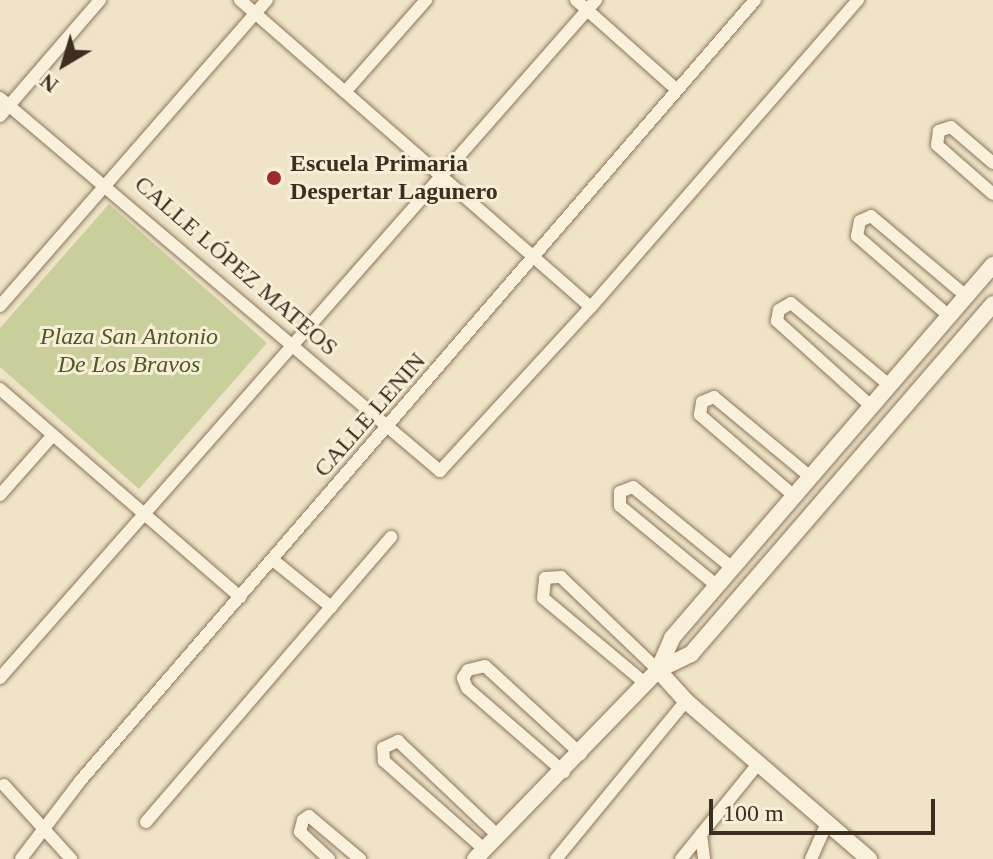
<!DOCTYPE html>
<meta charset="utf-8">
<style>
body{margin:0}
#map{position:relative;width:993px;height:859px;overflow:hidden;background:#f0e4c8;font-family:Georgia,serif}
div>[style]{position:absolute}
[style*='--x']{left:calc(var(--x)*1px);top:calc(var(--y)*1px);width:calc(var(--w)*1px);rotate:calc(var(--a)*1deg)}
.green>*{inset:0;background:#c9cf9b}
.roads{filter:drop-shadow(0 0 2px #8d765c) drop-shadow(0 0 2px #8d765c)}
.minor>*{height:12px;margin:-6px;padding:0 6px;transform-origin:6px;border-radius:6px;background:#faf1dc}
.tertiary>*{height:16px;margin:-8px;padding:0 8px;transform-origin:8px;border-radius:8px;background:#faf1dc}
.dots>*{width:22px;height:22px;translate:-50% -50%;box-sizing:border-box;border:4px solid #f7eed8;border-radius:50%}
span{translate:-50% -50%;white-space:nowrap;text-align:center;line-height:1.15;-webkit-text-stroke:6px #f7eed8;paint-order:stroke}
.poi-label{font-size:24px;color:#3d2e20;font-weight:700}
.left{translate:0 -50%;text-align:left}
.street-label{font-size:24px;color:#3d2e20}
.park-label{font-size:24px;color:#4d5a26;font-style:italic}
.north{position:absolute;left:24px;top:24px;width:80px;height:80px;-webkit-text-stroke:6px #f7eed8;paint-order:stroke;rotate:218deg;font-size:22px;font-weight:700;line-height:32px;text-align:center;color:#3d2e20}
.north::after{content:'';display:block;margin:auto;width:28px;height:36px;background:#3d2e20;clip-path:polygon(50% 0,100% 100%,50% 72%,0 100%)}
.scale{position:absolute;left:709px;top:799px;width:226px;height:36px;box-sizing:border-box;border:4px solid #3d2e20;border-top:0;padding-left:10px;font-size:24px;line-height:28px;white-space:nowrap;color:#3d2e20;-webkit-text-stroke:6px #f7eed8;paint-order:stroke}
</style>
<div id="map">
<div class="green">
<i style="clip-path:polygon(109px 204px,267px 343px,139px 489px,0 367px,0 328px)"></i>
</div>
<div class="roads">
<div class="minor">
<i style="--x:240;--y:0;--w:466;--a:41.2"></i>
<i style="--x:576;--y:0;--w:135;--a:41.7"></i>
<i style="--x:345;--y:92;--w:123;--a:-48.6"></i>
<i style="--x:0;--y:98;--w:577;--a:40.29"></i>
<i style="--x:440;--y:471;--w:223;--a:-47.4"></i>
<i style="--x:591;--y:307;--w:407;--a:-49"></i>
<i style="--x:0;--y:116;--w:153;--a:-49.2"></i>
<i style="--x:993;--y:163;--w:55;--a:-139.4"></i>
<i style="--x:951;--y:127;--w:13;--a:162"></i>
<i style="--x:939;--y:131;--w:14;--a:98"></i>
<i style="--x:937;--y:145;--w:74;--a:41.2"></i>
<i style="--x:0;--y:306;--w:406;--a:-48.9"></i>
<i style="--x:949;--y:316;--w:122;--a:-139"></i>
<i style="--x:857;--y:236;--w:15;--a:-79"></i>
<i style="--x:860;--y:221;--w:12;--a:-24"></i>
<i style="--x:871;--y:216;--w:124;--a:40.1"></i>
<i style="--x:0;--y:389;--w:318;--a:40.9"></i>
<i style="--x:871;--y:406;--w:127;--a:-137.9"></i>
<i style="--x:777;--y:321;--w:11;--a:-80"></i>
<i style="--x:779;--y:310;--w:14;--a:-30"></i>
<i style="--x:791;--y:303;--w:128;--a:39.9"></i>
<i style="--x:0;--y:495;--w:80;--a:-48.5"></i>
<i style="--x:793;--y:495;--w:123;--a:-139.3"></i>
<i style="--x:700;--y:415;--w:13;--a:-81"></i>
<i style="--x:702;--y:402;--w:13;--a:-23"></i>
<i style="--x:714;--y:397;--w:124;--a:39.7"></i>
<i style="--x:273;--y:560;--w:75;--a:39"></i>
<i style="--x:716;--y:585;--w:124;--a:-140.5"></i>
<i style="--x:620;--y:506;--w:14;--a:-90"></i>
<i style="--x:620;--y:492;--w:14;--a:-21"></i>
<i style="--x:633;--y:487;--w:127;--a:39.2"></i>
<i style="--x:0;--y:678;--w:903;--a:-48.68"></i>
<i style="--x:646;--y:684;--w:134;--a:-140.1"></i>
<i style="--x:543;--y:598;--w:20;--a:-84"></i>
<i style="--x:545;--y:578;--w:16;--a:-4"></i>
<i style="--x:561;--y:577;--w:134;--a:43.8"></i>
<i style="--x:564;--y:772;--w:128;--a:-139.1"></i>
<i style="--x:467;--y:688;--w:11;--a:-112"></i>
<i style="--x:463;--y:678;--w:9;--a:-58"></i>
<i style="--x:468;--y:670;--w:17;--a:-13"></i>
<i style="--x:485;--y:666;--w:130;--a:42.5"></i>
<i style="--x:4;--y:785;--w:100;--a:47.8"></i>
<i style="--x:146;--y:822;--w:376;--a:-49.3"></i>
<i style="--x:701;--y:834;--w:25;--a:83"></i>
<i style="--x:485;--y:850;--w:135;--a:-138.6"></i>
<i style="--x:384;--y:761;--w:13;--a:-94"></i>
<i style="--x:383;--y:748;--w:17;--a:-25"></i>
<i style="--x:398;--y:741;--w:139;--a:43.5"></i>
<i style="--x:21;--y:859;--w:99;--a:-52.8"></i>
<i style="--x:81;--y:780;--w:1031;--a:-49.17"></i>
<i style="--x:329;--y:859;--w:40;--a:-137"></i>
<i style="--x:300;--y:832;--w:12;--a:-76"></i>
<i style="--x:303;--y:820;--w:7;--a:-34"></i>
<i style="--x:309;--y:816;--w:67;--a:40.1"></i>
<i style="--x:556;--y:859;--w:205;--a:-50.6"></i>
<i style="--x:681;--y:859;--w:122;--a:-51"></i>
<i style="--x:811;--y:859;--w:39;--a:-66"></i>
</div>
<div class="tertiary">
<i style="--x:658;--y:670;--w:37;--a:-26"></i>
<i style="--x:691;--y:654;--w:462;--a:-49.2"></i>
<i style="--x:658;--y:670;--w:42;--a:47.9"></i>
<i style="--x:686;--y:701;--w:242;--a:40.8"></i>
<i style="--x:475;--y:859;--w:263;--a:-45.9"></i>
<i style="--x:658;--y:670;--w:35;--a:-66"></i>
<i style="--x:672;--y:638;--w:492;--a:-49.3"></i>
</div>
</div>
<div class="dots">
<i style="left:274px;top:178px;background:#9e2a2b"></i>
</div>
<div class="poi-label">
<span class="left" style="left:290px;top:178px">Escuela Primaria<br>Despertar Lagunero</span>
</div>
<div class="street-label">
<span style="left:236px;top:266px;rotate:41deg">CALLE LÓPEZ MATEOS</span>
<span style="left:370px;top:415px;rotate:-49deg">CALLE LENIN</span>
</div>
<div class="park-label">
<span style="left:129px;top:351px">Plaza San Antonio<br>De Los Bravos</span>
</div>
<div class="north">N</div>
<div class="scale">100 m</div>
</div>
